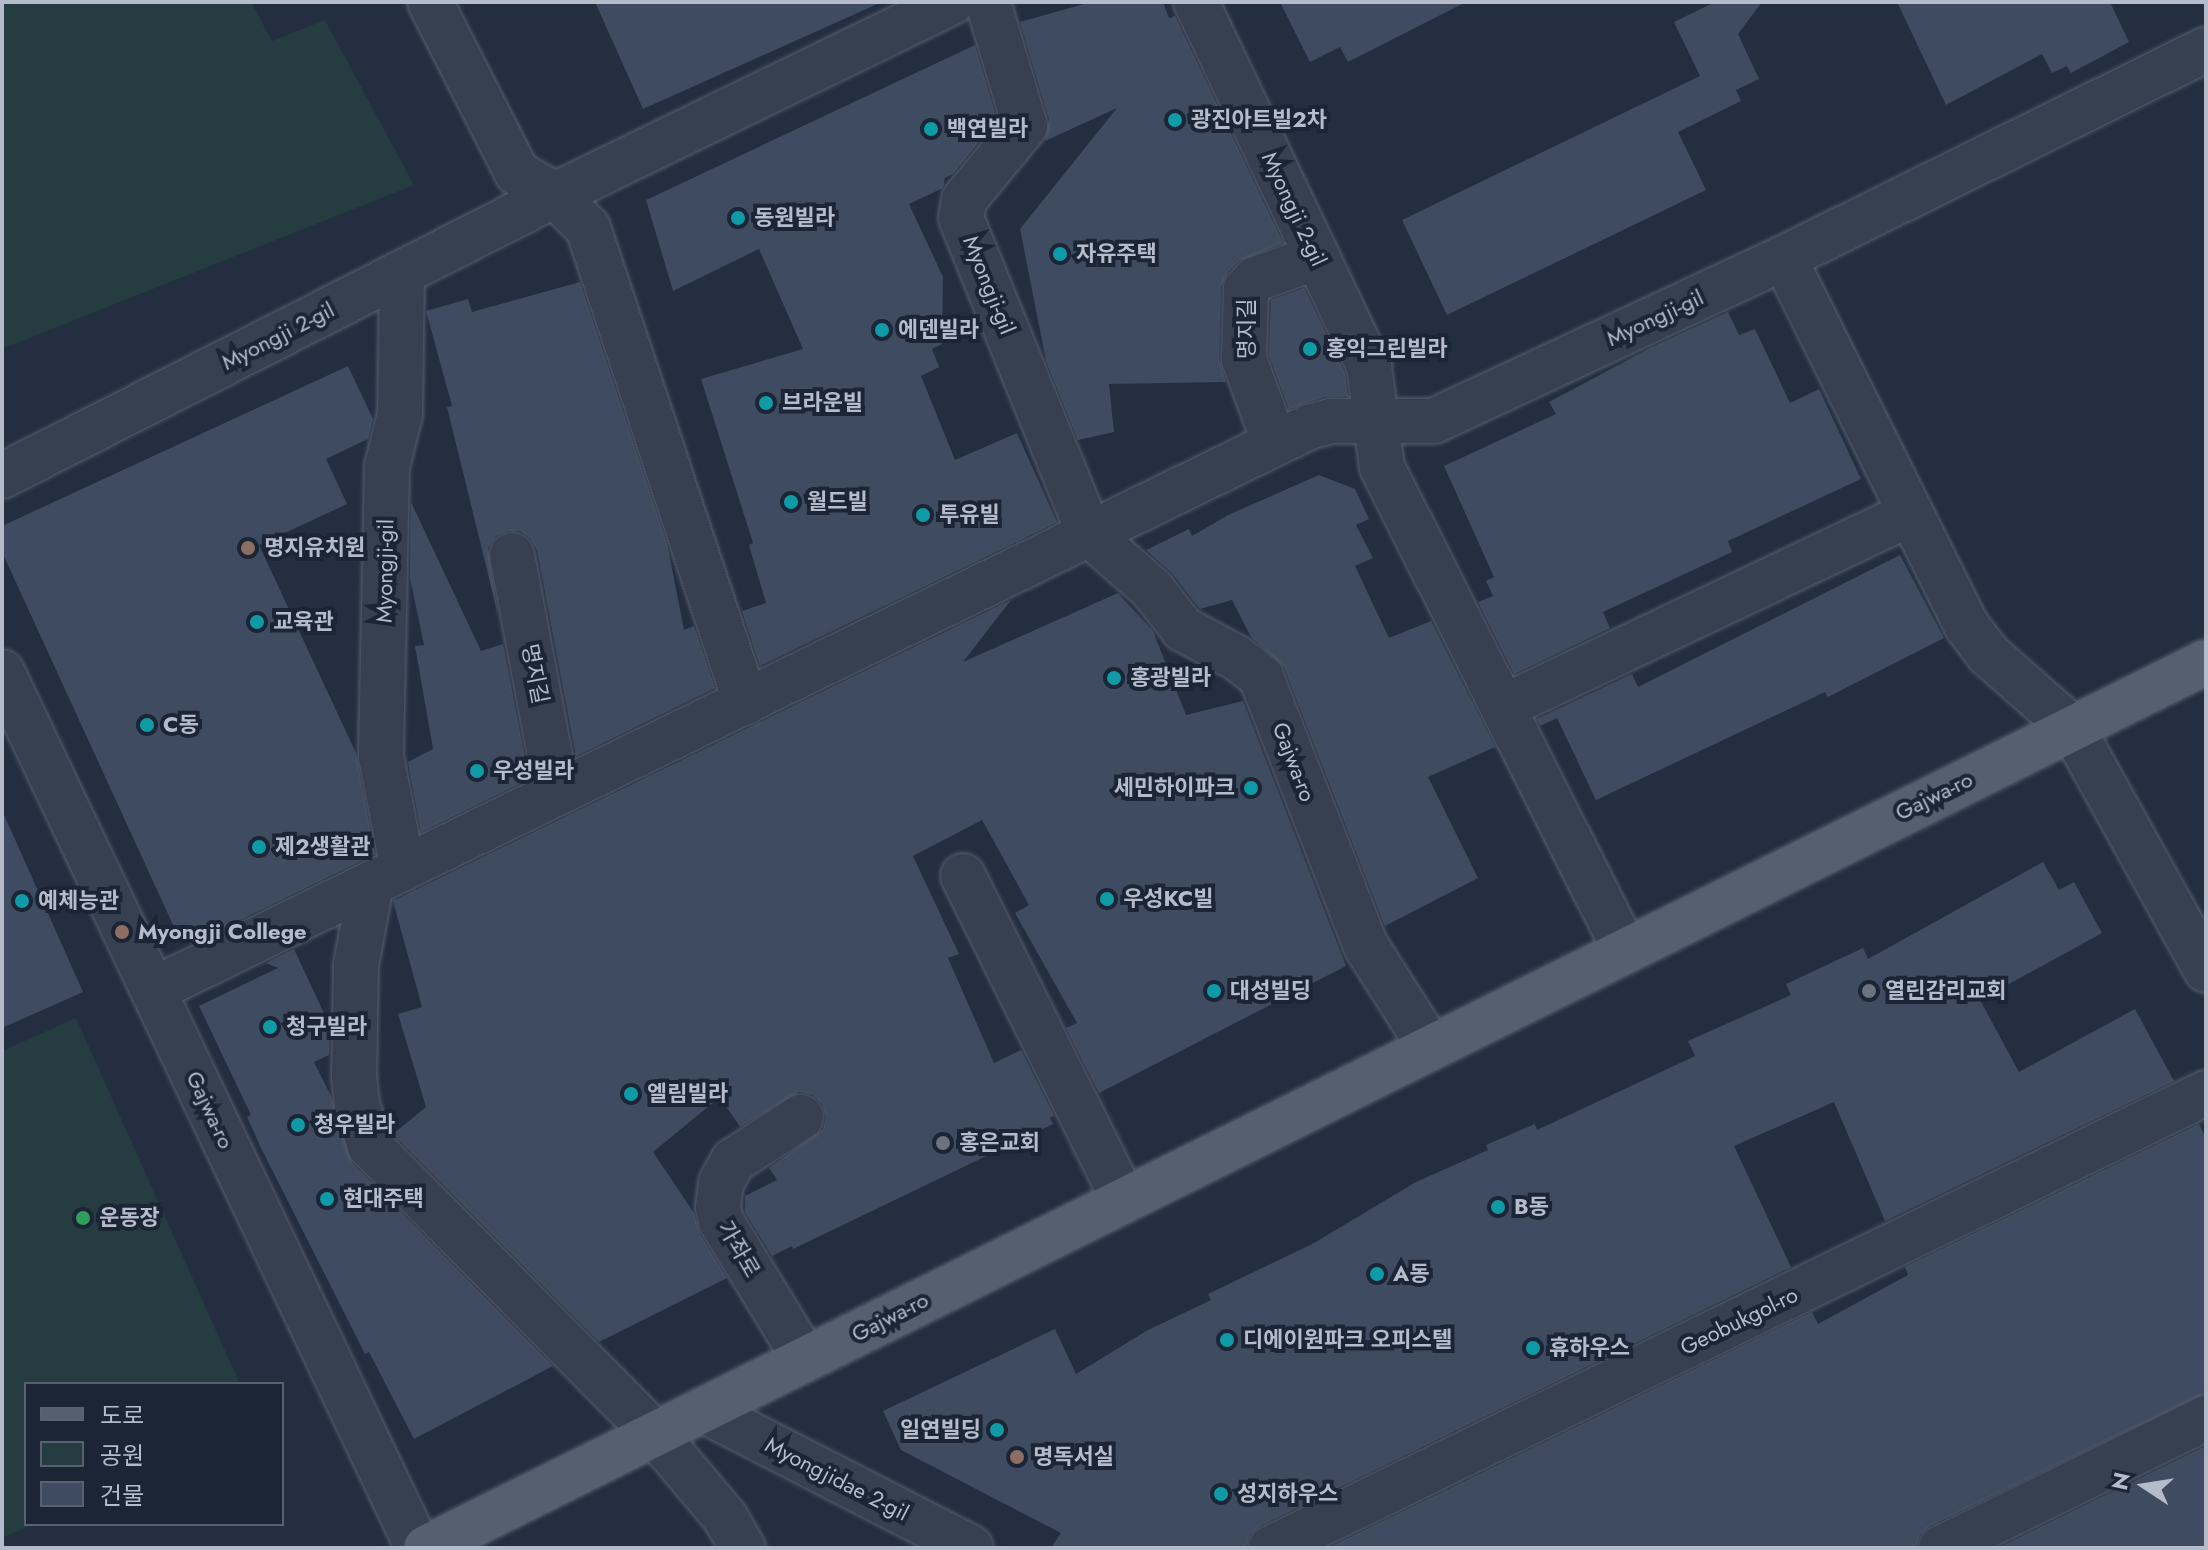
<!DOCTYPE html>
<meta charset="utf-8">
<style>
body{margin:0}
#map{position:relative;width:2208px;height:1550px;overflow:hidden;background:#232e40;font-family:Jost,"Noto Sans KR",sans-serif}
div>[style]{position:absolute}
[style*='--x']{left:calc(var(--x)*1px);top:calc(var(--y)*1px);width:calc(var(--w)*1px);rotate:calc(var(--a)*1deg)}
.green>*{inset:0;background:#253c41}
.building>*{inset:0;background:#3f4b60}
.roads{filter:drop-shadow(0 0 2px #555e6e) drop-shadow(0 0 2px #555e6e)}
.minor>*{height:44px;margin:-22px;padding:0 22px;transform-origin:22px;border-radius:22px;background:#374050}
.major>*{height:44px;margin:-22px;padding:0 22px;transform-origin:22px;border-radius:22px;background:#555f70}
.dots>*{width:22px;height:22px;translate:-50% -50%;box-sizing:border-box;border:4px solid #1c2535;border-radius:50%}
span{translate:-50% -50%;white-space:nowrap;text-align:center;line-height:1.15;-webkit-text-stroke:8px #1c2535;paint-order:stroke}
.poi-label{font-size:22px;color:#b4bbcb;font-weight:700}
.left{translate:0 -50%;text-align:left}
.right{translate:-100% -50%;text-align:right}
.street-label{font-size:22px;color:#b4bbcb}
.frame{position:absolute;inset:0;border:4px solid #b4bbcb;pointer-events:none}
.legend{position:absolute;left:24px;top:1382px;width:260px;height:144px;box-sizing:border-box;background:#1c2535;border:2px solid #596171;margin:0;padding:10px 14px;list-style:none;font-size:24px;color:#b4bbcb}
.legend li{display:flex;align-items:center;gap:16px;height:40px}
.legend b{width:40px;border:2px solid #596171}
.north{position:absolute;left:2104px;top:1446px;width:80px;height:80px;-webkit-text-stroke:6px #1c2535;paint-order:stroke;rotate:282deg;font-size:22px;font-weight:700;line-height:32px;text-align:center;color:#b4bbcb}
.north::after{content:'';display:block;margin:auto;width:28px;height:36px;background:#b4bbcb;clip-path:polygon(50% 0,100% 100%,50% 72%,0 100%)}
</style>
<div id="map">
<div class="green">
<i style="clip-path:polygon(2px 2px,251px 2px,272px 41px,325px 20px,414px 185px,2px 349px)"></i>
<i style="clip-path:polygon(76px 1018px,240px 1384px,26px 1384px,26px 1524px,34px 1524px,2px 1538px,2px 1051px)"></i>
</div>
<div class="building">
<i style="clip-path:polygon(595px 2px,882px 2px,643px 109px)"></i>
<i style="clip-path:polygon(1091px 2px,1163px 2px,1169px 18px,1175px 16px,1283px 243px,1239px 261px,1228px 272px,1221px 287px,1219px 359px,1226px 382px,1109px 384px,1114px 432px,1078px 440px,1046px 361px,1020px 229px,1117px 108px,1045px 141px,1049px 119px,1020px 22px)"></i>
<i style="clip-path:polygon(1280px 2px,1466px 2px,1348px 62px,1340px 47px,1310px 62px)"></i>
<i style="clip-path:polygon(1715px 2px,1762px 2px,1738px 34px,1759px 79px,1736px 90px,1741px 101px,1678px 132px,1706px 190px,1447px 315px,1402px 220px,1700px 76px,1674px 22px)"></i>
<i style="clip-path:polygon(1897px 2px,2110px 2px,2129px 42px,2071px 73px,2067px 66px,2052px 73px,2042px 54px,1946px 105px)"></i>
<i style="clip-path:polygon(975px 45px,997px 120px,953px 174px,945px 178px,943px 188px,909px 204px,943px 277px,942px 344px,932px 349px,939px 367px,921px 376px,955px 460px,1017px 433px,1057px 522px,760px 666px,742px 611px,766px 603px,749px 545px,753px 543px,701px 379px,803px 349px,759px 249px,673px 291px,646px 200px)"></i>
<i style="clip-path:polygon(580px 282px,667px 543px,684px 630px,694px 626px,715px 688px,576px 756px,537px 550px,530px 538px,520px 531px,507px 531px,496px 536px,488px 548px,498px 615px,447px 407px,452px 406px,426px 311px,468px 299px,472px 312px)"></i>
<i style="clip-path:polygon(1304px 288px,1345px 373px,1348px 396px,1324px 397px,1289px 409px,1269px 355px,1271px 300px)"></i>
<i style="clip-path:polygon(1728px 312px,1739px 335px,1755px 329px,1790px 403px,1819px 389px,1861px 479px,1728px 541px,1732px 552px,1603px 612px,1610px 628px,1514px 674px,1478px 602px,1493px 596px,1486px 581px,1494px 577px,1444px 466px,1556px 414px,1549px 402px,1652px 347px)"></i>
<i style="clip-path:polygon(348px 366px,373px 419px,368px 439px,326px 459px,347px 504px,259px 545px,356px 753px,375px 854px,203px 938px,174px 927px,2px 552px,2px 526px)"></i>
<i style="clip-path:polygon(1319px 475px,1355px 489px,1369px 519px,1356px 525px,1373px 558px,1355px 566px,1389px 638px,1431px 621px,1495px 747px,1428px 777px,1478px 878px,1385px 926px,1284px 667px,1251px 637px,1232px 600px,1200px 609px,1172px 573px,1146px 550px,1189px 529px,1192px 536px,1228px 515px)"></i>
<i style="clip-path:polygon(411px 502px,481px 651px,503px 644px,529px 779px,421px 832px,408px 762px,433px 749px,415px 646px,424px 645px,410px 578px)"></i>
<i style="clip-path:polygon(1900px 555px,1944px 638px,1828px 697px,1825px 692px,1596px 800px,1557px 718px,1540px 726px,1537px 719px,1632px 674px,1638px 687px)"></i>
<i style="clip-path:polygon(1118px 593px,1153px 631px,1186px 715px,1243px 701px,1346px 966px,1099px 1093px,1066px 1028px,1077px 1023px,1015px 913px,1029px 905px,982px 820px,913px 856px,959px 954px,948px 958px,994px 1063px,1021px 1050px,1054px 1116px,1050px 1118px,1053px 1124px,793px 1249px,792px 1246px,772px 1256px,745px 1212px,745px 1196px,777px 1180px,769px 1168px,823px 1129px,826px 1117px,822px 1104px,813px 1095px,799px 1092px,740px 1127px,720px 1097px,653px 1152px,694px 1213px,700px 1234px,727px 1278px,599px 1342px,393px 1134px,426px 1107px,398px 1014px,422px 1007px,393px 901px,1011px 600px,963px 662px)"></i>
<i style="clip-path:polygon(2px 810px,83px 992px,2px 1028px)"></i>
<i style="clip-path:polygon(2043px 862px,2059px 890px,2074px 882px,2102px 933px,1980px 1000px,2019px 1072px,2135px 1009px,2174px 1081px,1885px 1221px,1834px 1102px,1734px 1146px,1791px 1267px,1260px 1526px,1250px 1535px,1246px 1548px,1051px 1548px,1061px 1533px,901px 1450px,883px 1411px,1055px 1329px,1076px 1374px,1148px 1330px,1211px 1300px,1208px 1294px,1314px 1243px,1416px 1182px,1488px 1150px,1486px 1145px,1535px 1124px,1537px 1130px,1695px 1056px,1688px 1041px,1791px 995px,1786px 984px,1863px 948px,1868px 959px)"></i>
<i style="clip-path:polygon(294px 949px,330px 1026px,329px 1055px,314px 1062px,331px 1096px,352px 1163px,553px 1366px,414px 1439px,369px 1352px,365px 1354px,261px 1148px,247px 1117px,251px 1115px,199px 1006px,278px 968px,266px 963px)"></i>
<i style="clip-path:polygon(2199px 1124px,2206px 1138px,2206px 1393px,1930px 1526px,1920px 1535px,1916px 1548px,1328px 1548px,1812px 1312px,1818px 1324px,1908px 1275px,1905px 1267px)"></i>
<i style="clip-path:polygon(2206px 1446px,2206px 1548px,1998px 1548px)"></i>
</div>
<div class="roads">
<div class="minor">
<i style="--x:430;--y:2;--w:192;--a:63"></i>
<i style="--x:517;--y:173;--w:44;--a:30.1"></i>
<i style="--x:555;--y:195;--w:47;--a:45"></i>
<i style="--x:588;--y:228;--w:500;--a:71.6"></i>
<i style="--x:988;--y:2;--w:129;--a:73.4"></i>
<i style="--x:1025;--y:126;--w:96;--a:129.5"></i>
<i style="--x:964;--y:200;--w:18;--a:99"></i>
<i style="--x:961;--y:218;--w:341;--a:67.9"></i>
<i style="--x:1089;--y:534;--w:84;--a:41.1"></i>
<i style="--x:1152;--y:589;--w:51;--a:52.2"></i>
<i style="--x:1183;--y:629;--w:61;--a:28.2"></i>
<i style="--x:1237;--y:658;--w:31;--a:38"></i>
<i style="--x:1261;--y:677;--w:289;--a:68.7"></i>
<i style="--x:1366;--y:946;--w:120;--a:57.6"></i>
<i style="--x:1196;--y:2;--w:403;--a:64.6"></i>
<i style="--x:1369;--y:366;--w:102;--a:82.7"></i>
<i style="--x:1382;--y:467;--w:541;--a:63.29"></i>
<i style="--x:1784;--y:258;--w:411;--a:63.6"></i>
<i style="--x:1967;--y:626;--w:35;--a:53"></i>
<i style="--x:1988;--y:654;--w:112;--a:41.4"></i>
<i style="--x:2072;--y:728;--w:277;--a:61"></i>
<i style="--x:402;--y:273;--w:141;--a:90.8"></i>
<i style="--x:400;--y:414;--w:54;--a:104"></i>
<i style="--x:387;--y:466;--w:290;--a:91.2"></i>
<i style="--x:381;--y:756;--w:115;--a:79"></i>
<i style="--x:1275;--y:443;--w:90;--a:-110.3"></i>
<i style="--x:1244;--y:359;--w:70;--a:-88.4"></i>
<i style="--x:1246;--y:289;--w:14;--a:-45"></i>
<i style="--x:1256;--y:279;--w:65;--a:-19.8"></i>
<i style="--x:2;--y:476;--w:620;--a:-26.94"></i>
<i style="--x:555;--y:195;--w:441;--a:-25.9"></i>
<i style="--x:512;--y:555;--w:242;--a:79.3"></i>
<i style="--x:2;--y:672;--w:970;--a:64.6"></i>
<i style="--x:1503;--y:707;--w:450;--a:-25.4"></i>
<i style="--x:963;--y:876;--w:362;--a:63.6"></i>
<i style="--x:371;--y:884;--w:82;--a:100.5"></i>
<i style="--x:356;--y:965;--w:111;--a:91"></i>
<i style="--x:354;--y:1076;--w:29;--a:84"></i>
<i style="--x:357;--y:1105;--w:43;--a:72.4"></i>
<i style="--x:370;--y:1146;--w:405;--a:45.3"></i>
<i style="--x:655;--y:1434;--w:109;--a:49.9"></i>
<i style="--x:725;--y:1517;--w:36;--a:60"></i>
<i style="--x:153;--y:990;--w:1286;--a:-25.97"></i>
<i style="--x:1309;--y:427;--w:23;--a:-15"></i>
<i style="--x:1331;--y:421;--w:103;--a:0"></i>
<i style="--x:1434;--y:421;--w:386;--a:-25"></i>
<i style="--x:1784;--y:258;--w:471;--a:-26.3"></i>
<i style="--x:801;--y:1117;--w:81;--a:147.1"></i>
<i style="--x:733;--y:1161;--w:25;--a:119"></i>
<i style="--x:721;--y:1183;--w:24;--a:97"></i>
<i style="--x:718;--y:1207;--w:14;--a:78"></i>
<i style="--x:721;--y:1221;--w:162;--a:58.7"></i>
<i style="--x:703;--y:1410;--w:301;--a:27.2"></i>
<i style="--x:1271;--y:1548;--w:1040;--a:-25.95"></i>
<i style="--x:1941;--y:1548;--w:295;--a:-26.1"></i>
</div>
<div class="major">
<i style="--x:426;--y:1548;--w:1988;--a:-26.46"></i>
</div>
</div>
<div class="dots">
<i style="left:1175px;top:120px;background:#0f9aa8"></i>
<i style="left:931px;top:129px;background:#0f9aa8"></i>
<i style="left:738px;top:218px;background:#0f9aa8"></i>
<i style="left:1060px;top:254px;background:#0f9aa8"></i>
<i style="left:882px;top:330px;background:#0f9aa8"></i>
<i style="left:1310px;top:349px;background:#0f9aa8"></i>
<i style="left:766px;top:403px;background:#0f9aa8"></i>
<i style="left:791px;top:502px;background:#0f9aa8"></i>
<i style="left:923px;top:515px;background:#0f9aa8"></i>
<i style="left:248px;top:548px;background:#8d6e63"></i>
<i style="left:257px;top:622px;background:#0f9aa8"></i>
<i style="left:1114px;top:678px;background:#0f9aa8"></i>
<i style="left:147px;top:725px;background:#0f9aa8"></i>
<i style="left:477px;top:771px;background:#0f9aa8"></i>
<i style="left:1251px;top:788px;background:#0f9aa8"></i>
<i style="left:259px;top:847px;background:#0f9aa8"></i>
<i style="left:1107px;top:899px;background:#0f9aa8"></i>
<i style="left:22px;top:901px;background:#0f9aa8"></i>
<i style="left:122px;top:932px;background:#8d6e63"></i>
<i style="left:1214px;top:991px;background:#0f9aa8"></i>
<i style="left:1869px;top:991px;background:#6b7280"></i>
<i style="left:270px;top:1027px;background:#0f9aa8"></i>
<i style="left:631px;top:1094px;background:#0f9aa8"></i>
<i style="left:298px;top:1125px;background:#0f9aa8"></i>
<i style="left:943px;top:1143px;background:#6b7280"></i>
<i style="left:327px;top:1199px;background:#0f9aa8"></i>
<i style="left:1498px;top:1207px;background:#0f9aa8"></i>
<i style="left:83px;top:1218px;background:#2e9e5b"></i>
<i style="left:1377px;top:1274px;background:#0f9aa8"></i>
<i style="left:1227px;top:1340px;background:#0f9aa8"></i>
<i style="left:1533px;top:1348px;background:#0f9aa8"></i>
<i style="left:997px;top:1430px;background:#0f9aa8"></i>
<i style="left:1017px;top:1457px;background:#8d6e63"></i>
<i style="left:1221px;top:1494px;background:#0f9aa8"></i>
</div>
<div class="poi-label">
<span class="left" style="left:1191px;top:120px">광진아트빌2차</span>
<span class="left" style="left:947px;top:129px">백연빌라</span>
<span class="left" style="left:754px;top:218px">동원빌라</span>
<span class="left" style="left:1076px;top:254px">자유주택</span>
<span class="left" style="left:898px;top:330px">에덴빌라</span>
<span class="left" style="left:1326px;top:349px">홍익그린빌라</span>
<span class="left" style="left:782px;top:403px">브라운빌</span>
<span class="left" style="left:807px;top:502px">월드빌</span>
<span class="left" style="left:939px;top:515px">투유빌</span>
<span class="left" style="left:264px;top:548px">명지유치원</span>
<span class="left" style="left:273px;top:622px">교육관</span>
<span class="left" style="left:1130px;top:678px">홍광빌라</span>
<span class="left" style="left:163px;top:725px">C동</span>
<span class="left" style="left:493px;top:771px">우성빌라</span>
<span class="right" style="left:1235px;top:788px">세민하이파크</span>
<span class="left" style="left:275px;top:847px">제2생활관</span>
<span class="left" style="left:1123px;top:899px">우성KC빌</span>
<span class="left" style="left:38px;top:901px">예체능관</span>
<span class="left" style="left:138px;top:932px">Myongji College</span>
<span class="left" style="left:1230px;top:991px">대성빌딩</span>
<span class="left" style="left:1885px;top:991px">열린감리교회</span>
<span class="left" style="left:286px;top:1027px">청구빌라</span>
<span class="left" style="left:647px;top:1094px">엘림빌라</span>
<span class="left" style="left:314px;top:1125px">청우빌라</span>
<span class="left" style="left:959px;top:1143px">홍은교회</span>
<span class="left" style="left:343px;top:1199px">현대주택</span>
<span class="left" style="left:1514px;top:1207px">B동</span>
<span class="left" style="left:99px;top:1218px">운동장</span>
<span class="left" style="left:1393px;top:1274px">A동</span>
<span class="left" style="left:1243px;top:1340px">디에이원파크 오피스텔</span>
<span class="left" style="left:1549px;top:1348px">휴하우스</span>
<span class="right" style="left:981px;top:1430px">일연빌딩</span>
<span class="left" style="left:1033px;top:1457px">명독서실</span>
<span class="left" style="left:1237px;top:1494px">성지하우스</span>
</div>
<div class="street-label">
<span style="left:1294px;top:209px;rotate:65deg">Myongji 2-gil</span>
<span style="left:989px;top:285px;rotate:68deg">Myongji-gil</span>
<span style="left:1655px;top:318px;rotate:-25deg">Myongji-gil</span>
<span style="left:1247px;top:329px;rotate:-90deg">명지길</span>
<span style="left:278px;top:336px;rotate:-27deg">Myongji 2-gil</span>
<span style="left:385px;top:571px;rotate:-89deg">Myongji-gil</span>
<span style="left:535px;top:674px;rotate:79deg">명지길</span>
<span style="left:1294px;top:762px;rotate:69deg">Gajwa-ro</span>
<span style="left:1934px;top:796px;rotate:-26deg">Gajwa-ro</span>
<span style="left:210px;top:1110px;rotate:65deg">Gajwa-ro</span>
<span style="left:739px;top:1249px;rotate:60deg">가좌로</span>
<span style="left:890px;top:1317px;rotate:-27deg">Gajwa-ro</span>
<span style="left:1739px;top:1321px;rotate:-26deg">Geobukgol-ro</span>
<span style="left:837px;top:1479px;rotate:27deg">Myongjidae 2-gil</span>
</div>
<div class="frame"></div>
<ul class="legend">
<li><b style="height:10px;background:#555f70"></b>도로</li>
<li><b style="height:22px;background:#253c41"></b>공원</li>
<li><b style="height:22px;background:#3f4b60"></b>건물</li>
</ul>
<div class="north">N</div>
</div>
